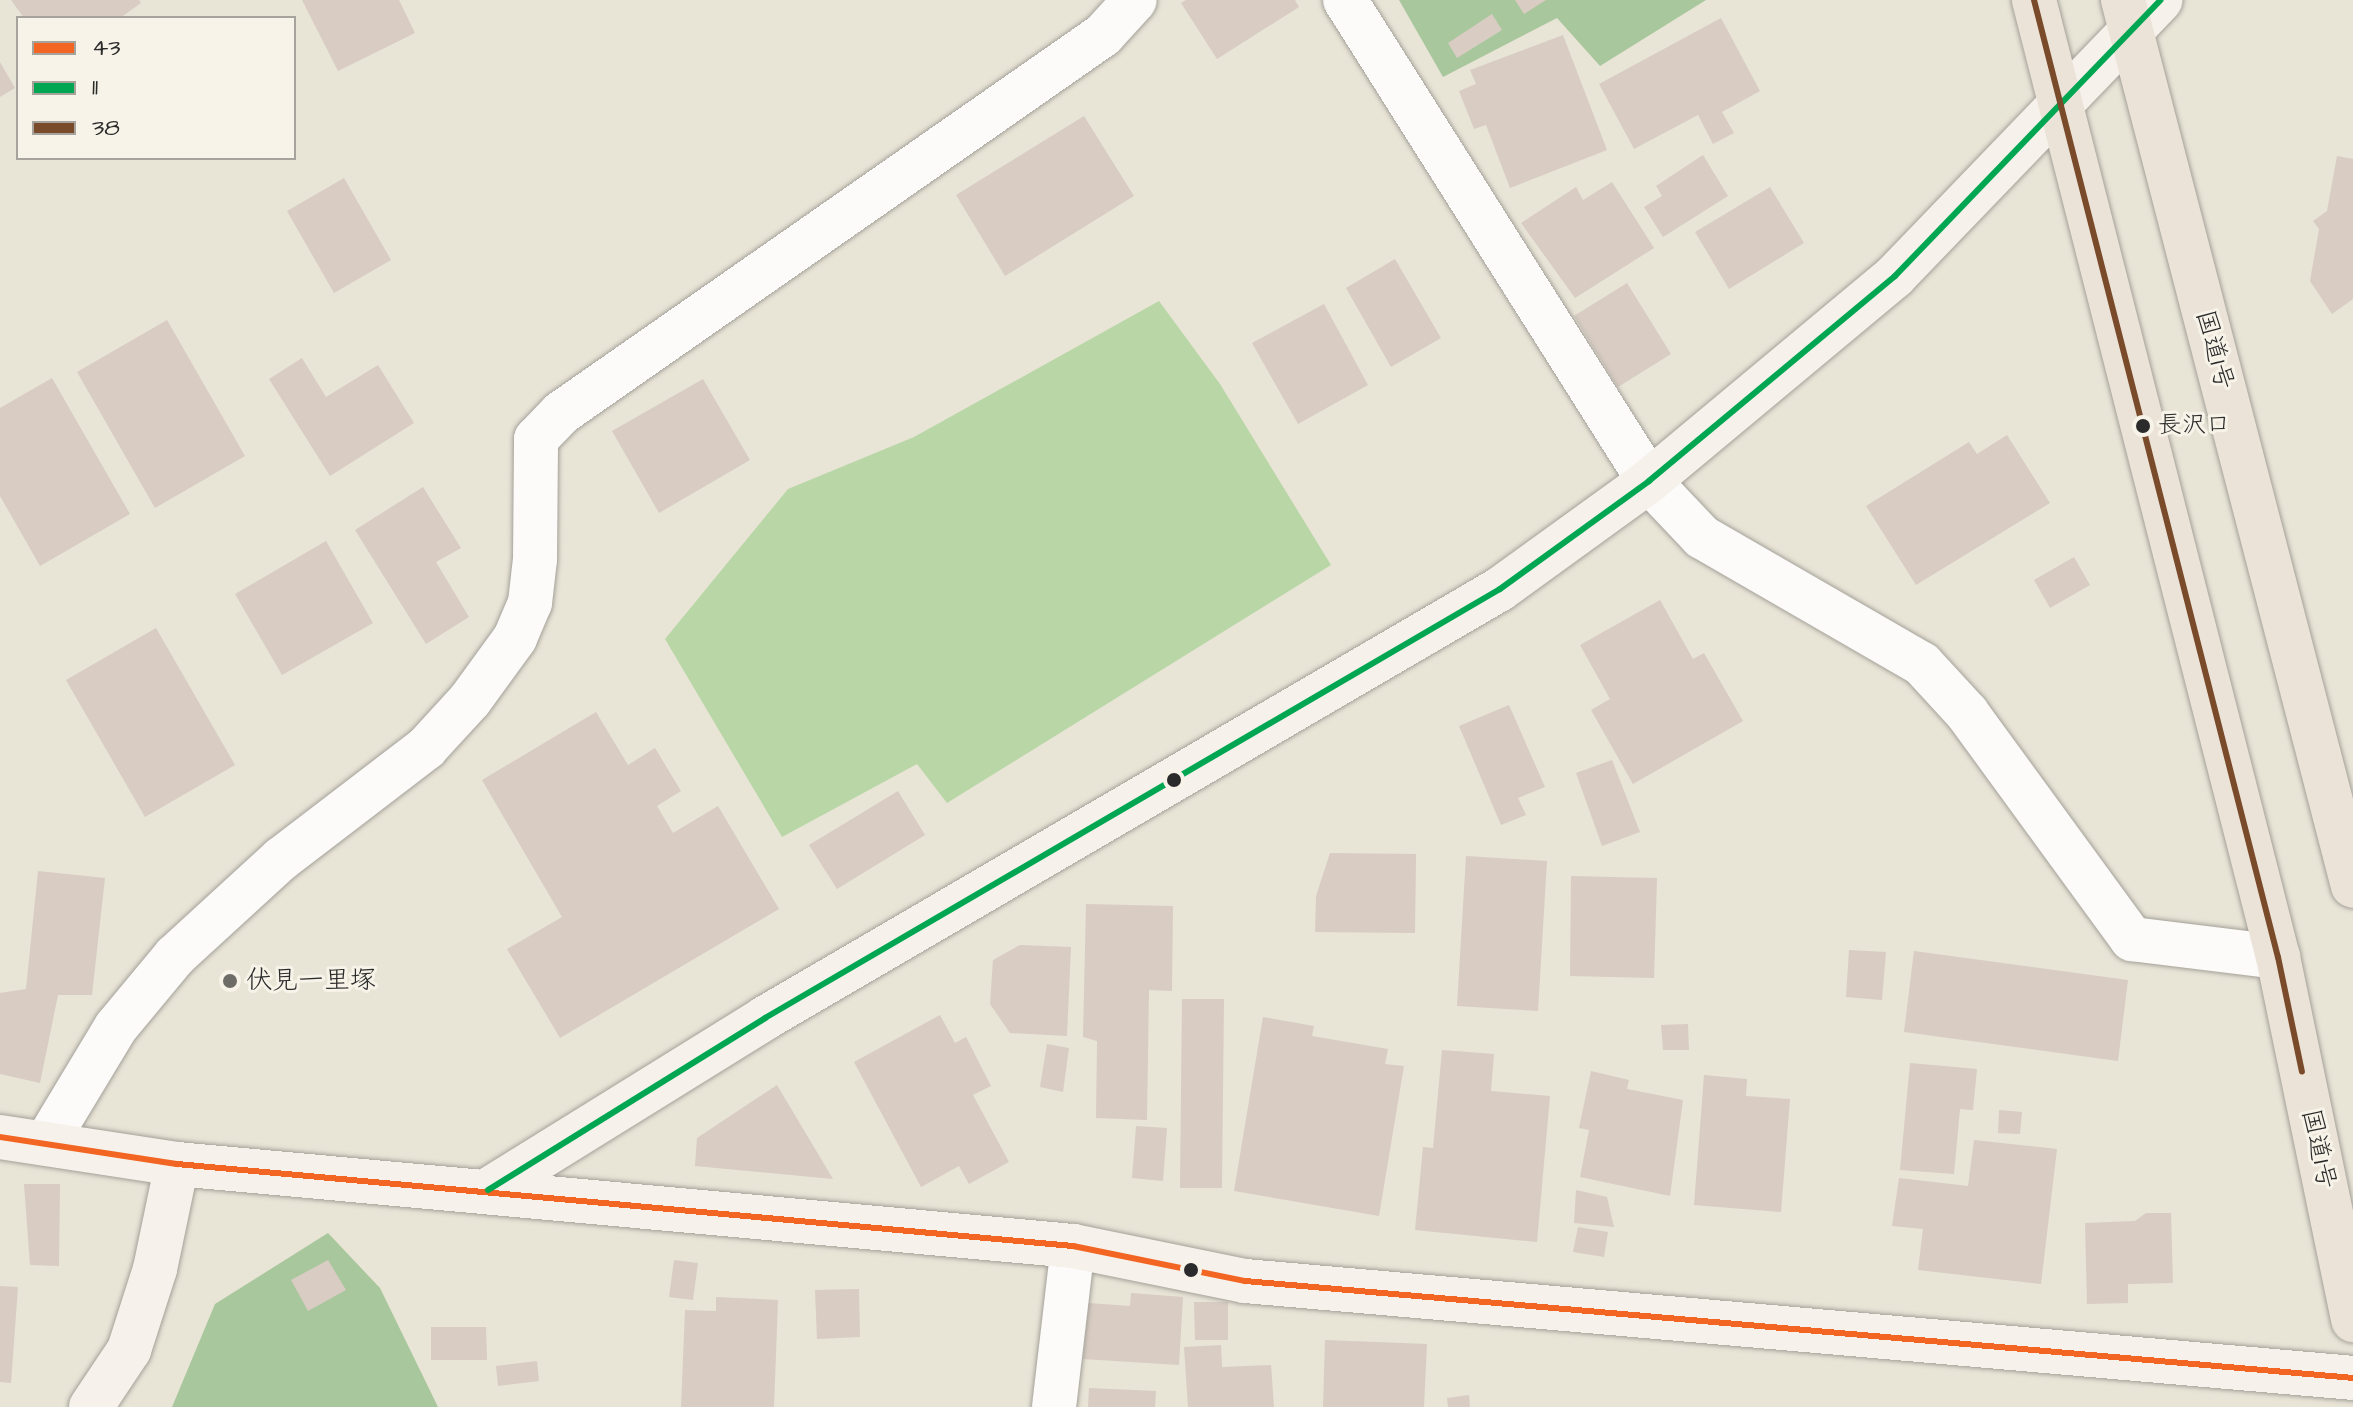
<!DOCTYPE html>
<meta charset="utf-8">
<style>
body{margin:0}
#map{position:relative;width:2353px;height:1407px;overflow:hidden;background:#e8e4d6;font-family:"Architects Daughter","Klee One",sans-serif}
div>[style]{position:absolute}
[style*='--x']{left:calc(var(--x)*1px);top:calc(var(--y)*1px);width:calc(var(--w)*1px);rotate:calc(var(--a)*1deg)}
.green>*{inset:0;background:#b9d7a6}
.forest>*{inset:0;background:#a9c79d}
.building>*{inset:0;background:#d8ccc3}
.roads{filter:drop-shadow(0 0 2px #a4a19a) drop-shadow(0 0 2px #a4a19a)}
.street>*{height:44px;margin:-22px;padding:0 22px;transform-origin:22px;border-radius:22px;background:#fcfbf9}
.secondary>*{height:44px;margin:-22px;padding:0 22px;transform-origin:22px;border-radius:22px;background:#f6f2eb}
.highway>*{height:44px;margin:-22px;padding:0 22px;transform-origin:22px;border-radius:22px;background:#ebe3d8}
.bus-1>*{height:6px;margin:-3px;padding:0 3px;transform-origin:3px;border-radius:3px;background:#f26522}
.bus-2>*{height:6px;margin:-3px;padding:0 3px;transform-origin:3px;border-radius:3px;background:#00a651}
.bus-3>*{height:6px;margin:-3px;padding:0 3px;transform-origin:3px;border-radius:3px;background:#7a4b2a}
.dots>*{width:22px;height:22px;translate:-50% -50%;box-sizing:border-box;border:4px solid #f7f3e8;border-radius:50%}
span{translate:-50% -50%;white-space:nowrap;text-align:center;line-height:1.15;-webkit-text-stroke:6px #f7f3e8;paint-order:stroke}
.bus-label{font-size:24px;color:#2b2b2b}
.left{translate:0 -50%;text-align:left}
.street-label{font-size:26px;color:#2b2b2b}
.poi-label{font-size:26px;color:#2b2b2b}
.legend{position:absolute;left:16px;top:16px;width:280px;height:144px;box-sizing:border-box;background:#f7f3e8;border:2px solid #a5a39c;margin:0;padding:10px 14px;list-style:none;font-size:24px;color:#2b2b2b}
.legend li{display:flex;align-items:center;gap:16px;height:40px}
.legend b{width:40px;border:2px solid #a5a39c}
</style>
<div id="map">
<div class="green">
<i style="clip-path:polygon(1159px 301px,1220px 384px,1331px 565px,947px 803px,917px 764px,782px 837px,665px 639px,788px 489px,914px 437px)"></i>
</div>
<div class="forest">
<i style="clip-path:polygon(1399px 0,1706px 0,1600px 66px,1557px 18px,1443px 77px)"></i>
<i style="clip-path:polygon(328px 1233px,380px 1288px,438px 1407px,172px 1407px,215px 1304px)"></i>
</div>
<div class="building">
<i style="clip-path:polygon(11px 0,139px 0,141px 3px,120px 18px,24px 18px)"></i>
<i style="clip-path:polygon(302px 0,399px 0,415px 33px,338px 71px)"></i>
<i style="clip-path:polygon(1186px 0,1295px 0,1299px 7px,1217px 59px,1181px 3px)"></i>
<i style="clip-path:polygon(1515px 0,1546px 0,1524px 14px)"></i>
<i style="clip-path:polygon(1492px 14px,1502px 30px,1457px 58px,1448px 43px)"></i>
<i style="clip-path:polygon(1721px 18px,1760px 91px,1722px 112px,1734px 133px,1713px 144px,1698px 115px,1634px 149px,1599px 84px)"></i>
<i style="clip-path:polygon(1563px 35px,1607px 150px,1510px 188px,1486px 125px,1474px 129px,1459px 91px,1476px 84px,1470px 70px)"></i>
<i style="clip-path:polygon(0 62px,15px 88px,0 97px)"></i>
<i style="clip-path:polygon(1084px 116px,1134px 196px,1005px 276px,956px 195px)"></i>
<i style="clip-path:polygon(1703px 155px,1728px 196px,1663px 237px,1644px 207px,1662px 196px,1656px 186px)"></i>
<i style="clip-path:polygon(2337px 156px,2353px 159px,2353px 299px,2332px 314px,2310px 281px,2319px 229px,2313px 221px,2327px 211px)"></i>
<i style="clip-path:polygon(344px 178px,391px 260px,334px 293px,287px 211px)"></i>
<i style="clip-path:polygon(1612px 182px,1654px 248px,1575px 298px,1521px 223px,1576px 187px,1583px 200px)"></i>
<i style="clip-path:polygon(1770px 187px,1804px 243px,1729px 289px,1695px 232px)"></i>
<i style="clip-path:polygon(1395px 259px,1441px 338px,1391px 367px,1346px 288px)"></i>
<i style="clip-path:polygon(1627px 283px,1671px 354px,1618px 387px,1574px 316px)"></i>
<i style="clip-path:polygon(1324px 304px,1368px 385px,1298px 424px,1252px 343px)"></i>
<i style="clip-path:polygon(167px 320px,245px 456px,155px 508px,77px 372px)"></i>
<i style="clip-path:polygon(302px 358px,326px 397px,378px 365px,414px 423px,330px 476px,269px 379px)"></i>
<i style="clip-path:polygon(52px 378px,130px 514px,40px 566px,0 496px,0 408px)"></i>
<i style="clip-path:polygon(703px 379px,750px 460px,659px 513px,612px 431px)"></i>
<i style="clip-path:polygon(2007px 435px,2050px 503px,1916px 585px,1866px 506px,1969px 442px,1977px 454px)"></i>
<i style="clip-path:polygon(423px 487px,461px 548px,436px 562px,469px 617px,426px 644px,355px 530px)"></i>
<i style="clip-path:polygon(326px 541px,373px 623px,282px 675px,235px 594px)"></i>
<i style="clip-path:polygon(2074px 557px,2090px 585px,2050px 608px,2034px 580px)"></i>
<i style="clip-path:polygon(1660px 600px,1693px 659px,1704px 653px,1743px 721px,1633px 784px,1591px 710px,1610px 699px,1580px 645px)"></i>
<i style="clip-path:polygon(156px 628px,235px 765px,145px 817px,66px 680px)"></i>
<i style="clip-path:polygon(1509px 705px,1545px 787px,1518px 798px,1526px 815px,1501px 825px,1459px 726px)"></i>
<i style="clip-path:polygon(596px 712px,628px 765px,655px 748px,681px 791px,657px 806px,673px 833px,718px 806px,779px 909px,560px 1038px,507px 949px,562px 917px,482px 780px)"></i>
<i style="clip-path:polygon(1612px 760px,1640px 832px,1602px 846px,1576px 773px)"></i>
<i style="clip-path:polygon(898px 791px,925px 835px,837px 889px,809px 845px)"></i>
<i style="clip-path:polygon(1330px 853px,1416px 854px,1415px 933px,1315px 932px,1316px 896px)"></i>
<i style="clip-path:polygon(1466px 856px,1547px 861px,1538px 1011px,1457px 1006px)"></i>
<i style="clip-path:polygon(38px 871px,105px 878px,92px 995px,58px 995px,40px 1083px,0 1074px,0 993px,26px 989px)"></i>
<i style="clip-path:polygon(1571px 876px,1657px 878px,1654px 978px,1570px 976px)"></i>
<i style="clip-path:polygon(1086px 904px,1173px 906px,1172px 991px,1149px 990px,1147px 1120px,1096px 1118px,1097px 1041px,1083px 1037px)"></i>
<i style="clip-path:polygon(1020px 945px,1071px 947px,1067px 1036px,1010px 1033px,990px 1004px,993px 960px)"></i>
<i style="clip-path:polygon(1849px 950px,1886px 952px,1882px 1000px,1846px 997px)"></i>
<i style="clip-path:polygon(1914px 951px,2128px 980px,2118px 1061px,1904px 1032px)"></i>
<i style="clip-path:polygon(1182px 999px,1224px 999px,1222px 1188px,1180px 1188px)"></i>
<i style="clip-path:polygon(940px 1015px,955px 1043px,966px 1037px,991px 1086px,973px 1095px,1009px 1162px,969px 1184px,959px 1166px,921px 1187px,854px 1062px)"></i>
<i style="clip-path:polygon(1263px 1017px,1314px 1026px,1312px 1036px,1388px 1049px,1385px 1064px,1404px 1066px,1379px 1216px,1234px 1191px)"></i>
<i style="clip-path:polygon(1688px 1024px,1689px 1050px,1663px 1050px,1661px 1025px)"></i>
<i style="clip-path:polygon(1047px 1044px,1069px 1048px,1063px 1092px,1040px 1087px)"></i>
<i style="clip-path:polygon(1442px 1050px,1494px 1054px,1491px 1091px,1550px 1096px,1537px 1242px,1415px 1230px,1423px 1147px,1433px 1148px)"></i>
<i style="clip-path:polygon(1910px 1063px,1977px 1069px,1973px 1110px,1960px 1109px,1954px 1174px,1900px 1170px)"></i>
<i style="clip-path:polygon(1591px 1071px,1629px 1080px,1627px 1089px,1683px 1100px,1670px 1196px,1580px 1177px,1589px 1130px,1579px 1128px)"></i>
<i style="clip-path:polygon(1704px 1075px,1747px 1079px,1746px 1096px,1790px 1099px,1781px 1212px,1694px 1205px)"></i>
<i style="clip-path:polygon(777px 1085px,833px 1179px,695px 1166px,697px 1138px)"></i>
<i style="clip-path:polygon(1999px 1110px,2022px 1112px,2020px 1134px,1998px 1133px)"></i>
<i style="clip-path:polygon(1136px 1126px,1167px 1128px,1163px 1181px,1132px 1178px)"></i>
<i style="clip-path:polygon(1974px 1140px,2057px 1149px,2041px 1284px,1918px 1270px,1923px 1229px,1892px 1226px,1899px 1178px,1968px 1186px)"></i>
<i style="clip-path:polygon(24px 1184px,60px 1184px,59px 1266px,30px 1265px)"></i>
<i style="clip-path:polygon(1576px 1190px,1607px 1197px,1614px 1227px,1574px 1223px)"></i>
<i style="clip-path:polygon(2146px 1213px,2171px 1213px,2173px 1283px,2128px 1284px,2128px 1303px,2087px 1304px,2085px 1223px,2135px 1221px)"></i>
<i style="clip-path:polygon(1578px 1227px,1608px 1232px,1604px 1257px,1573px 1252px)"></i>
<i style="clip-path:polygon(328px 1260px,346px 1290px,308px 1311px,291px 1280px)"></i>
<i style="clip-path:polygon(674px 1260px,698px 1263px,693px 1300px,669px 1297px)"></i>
<i style="clip-path:polygon(0 1286px,18px 1287px,11px 1383px,0 1382px)"></i>
<i style="clip-path:polygon(859px 1289px,860px 1337px,817px 1339px,815px 1290px)"></i>
<i style="clip-path:polygon(1131px 1293px,1183px 1297px,1179px 1365px,1083px 1359px,1088px 1303px,1130px 1306px)"></i>
<i style="clip-path:polygon(716px 1297px,778px 1300px,774px 1407px,681px 1407px,685px 1310px,716px 1311px)"></i>
<i style="clip-path:polygon(1194px 1302px,1228px 1302px,1228px 1340px,1195px 1340px)"></i>
<i style="clip-path:polygon(431px 1327px,486px 1327px,487px 1360px,431px 1360px)"></i>
<i style="clip-path:polygon(1325px 1340px,1427px 1344px,1424px 1407px,1323px 1407px)"></i>
<i style="clip-path:polygon(1221px 1345px,1222px 1367px,1271px 1365px,1274px 1407px,1188px 1407px,1184px 1347px)"></i>
<i style="clip-path:polygon(537px 1361px,539px 1381px,498px 1386px,496px 1366px)"></i>
<i style="clip-path:polygon(1089px 1388px,1156px 1391px,1155px 1407px,1088px 1407px)"></i>
<i style="clip-path:polygon(1469px 1395px,1470px 1407px,1448px 1407px,1447px 1398px)"></i>
</div>
<div class="roads">
<div class="street">
<i style="--x:1345;--y:0;--w:569;--a:57.71"></i>
<i style="--x:1649;--y:481;--w:77;--a:46.6"></i>
<i style="--x:1702;--y:537;--w:254;--a:30"></i>
<i style="--x:1922;--y:664;--w:67;--a:47.4"></i>
<i style="--x:1967;--y:713;--w:280;--a:53.9"></i>
<i style="--x:2132;--y:939;--w:147;--a:7"></i>
<i style="--x:46;--y:1143;--w:135;--a:-58.9"></i>
<i style="--x:116;--y:1027;--w:92;--a:-50.3"></i>
<i style="--x:175;--y:956;--w:144;--a:-42.5"></i>
<i style="--x:281;--y:859;--w:183;--a:-37.4"></i>
<i style="--x:426;--y:748;--w:65;--a:-47.5"></i>
<i style="--x:470;--y:700;--w:77;--a:-54"></i>
<i style="--x:515;--y:638;--w:38;--a:-67"></i>
<i style="--x:530;--y:603;--w:44;--a:-83.5"></i>
<i style="--x:535;--y:559;--w:120;--a:-89.5"></i>
<i style="--x:536;--y:439;--w:36;--a:-46"></i>
<i style="--x:561;--y:413;--w:661;--a:-34.89"></i>
<i style="--x:1103;--y:35;--w:47;--a:-47.6"></i>
<i style="--x:1054;--y:1407;--w:162;--a:-83.3"></i>
</div>
<div class="secondary">
<i style="--x:0;--y:1137;--w:179;--a:8.7"></i>
<i style="--x:177;--y:1164;--w:900;--a:5.23"></i>
<i style="--x:1073;--y:1246;--w:176;--a:11.5"></i>
<i style="--x:1245;--y:1281;--w:1112;--a:5"></i>
<i style="--x:488;--y:1190;--w:326;--a:-31.8"></i>
<i style="--x:765;--y:1018;--w:851;--a:-30.27"></i>
<i style="--x:1500;--y:589;--w:184;--a:-35.9"></i>
<i style="--x:1649;--y:481;--w:320;--a:-39.8"></i>
<i style="--x:1895;--y:276;--w:383;--a:-46.1"></i>
<i style="--x:91;--y:1407;--w:69;--a:-56.3"></i>
<i style="--x:129;--y:1350;--w:85;--a:-72.2"></i>
<i style="--x:155;--y:1269;--w:107;--a:-78.2"></i>
</div>
<div class="highway">
<i style="--x:2034;--y:0;--w:988;--a:75.7"></i>
<i style="--x:2278;--y:957;--w:371;--a:78.3"></i>
<i style="--x:2123;--y:0;--w:915;--a:75.45"></i>
</div>
</div>
<div class="bus-1">
<i style="--x:0;--y:1137;--w:179;--a:8.7"></i>
<i style="--x:177;--y:1164;--w:900;--a:5.23"></i>
<i style="--x:1073;--y:1246;--w:176;--a:11.5"></i>
<i style="--x:1245;--y:1281;--w:1112;--a:5"></i>
</div>
<div class="bus-2">
<i style="--x:488;--y:1190;--w:326;--a:-31.8"></i>
<i style="--x:765;--y:1018;--w:851;--a:-30.27"></i>
<i style="--x:1500;--y:589;--w:184;--a:-35.9"></i>
<i style="--x:1649;--y:481;--w:320;--a:-39.8"></i>
<i style="--x:1895;--y:276;--w:383;--a:-46.1"></i>
</div>
<div class="bus-3">
<i style="--x:2034;--y:0;--w:988;--a:75.7"></i>
<i style="--x:2278;--y:957;--w:117;--a:78.2"></i>
</div>
<div class="dots">
<i style="left:2143px;top:426px;background:#2b2b2b"></i>
<i style="left:1174px;top:780px;background:#2b2b2b"></i>
<i style="left:230px;top:981px;background:#6d6c67"></i>
<i style="left:1191px;top:1270px;background:#2b2b2b"></i>
</div>
<div class="bus-label">
<span class="left" style="left:2158px;top:426px">長沢口</span>
</div>
<div class="street-label">
<span style="left:2214px;top:350px;rotate:75deg">国道1号</span>
<span style="left:2318px;top:1149px;rotate:78deg">国道1号</span>
</div>
<div class="poi-label">
<span class="left" style="left:246px;top:981px">伏見一里塚</span>
</div>
<ul class="legend">
<li><b style="height:10px;background:#f26522"></b>43</li>
<li><b style="height:10px;background:#00a651"></b>11</li>
<li><b style="height:10px;background:#7a4b2a"></b>38</li>
</ul>
</div>
